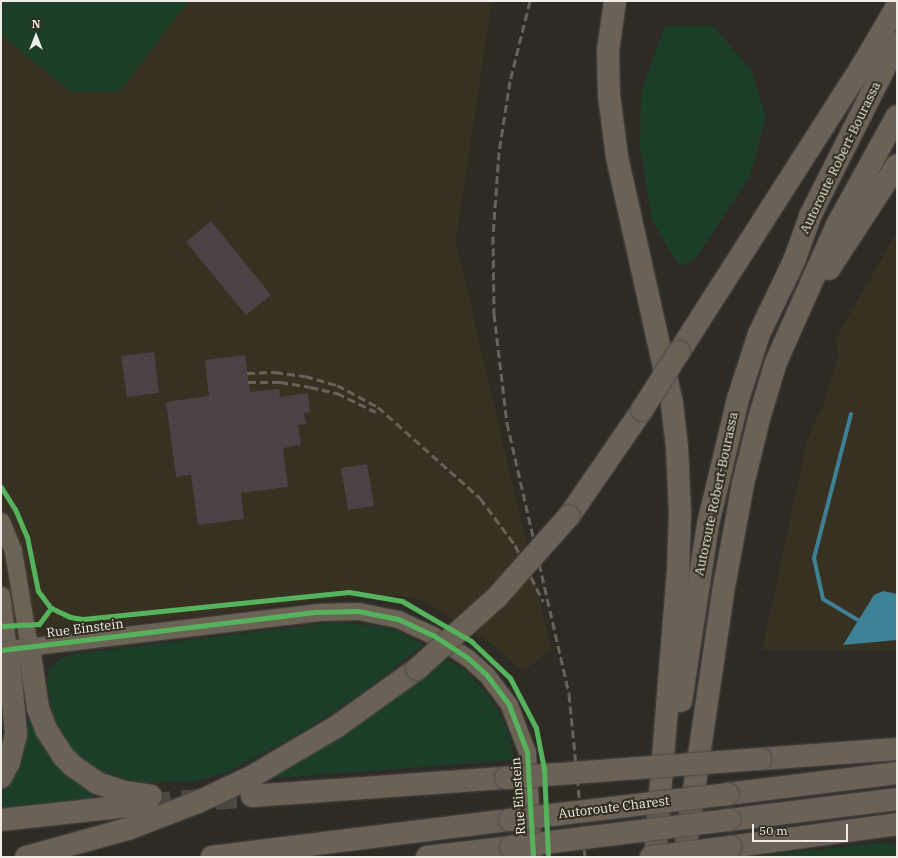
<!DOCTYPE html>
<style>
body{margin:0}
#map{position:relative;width:898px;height:858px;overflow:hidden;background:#2e2b24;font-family:"IBM Plex Serif",serif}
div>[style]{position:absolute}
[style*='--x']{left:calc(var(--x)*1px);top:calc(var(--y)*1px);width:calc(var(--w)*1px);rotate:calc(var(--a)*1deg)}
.built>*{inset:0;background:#373121}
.green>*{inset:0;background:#1c3e27}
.water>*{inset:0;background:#3e8196}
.stream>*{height:4px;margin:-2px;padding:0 2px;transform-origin:2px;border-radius:2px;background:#3e8196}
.building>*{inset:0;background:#4c4245}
.highway-tunnel>*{height:22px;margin-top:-11px;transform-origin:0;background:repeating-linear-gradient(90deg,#4b4841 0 22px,transparent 0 33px)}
.roads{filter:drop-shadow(0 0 1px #4c4944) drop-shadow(0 0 1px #4c4944)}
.minor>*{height:17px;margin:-8.5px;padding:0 8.5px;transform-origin:8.5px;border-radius:8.5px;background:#6c6357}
.highway>*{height:22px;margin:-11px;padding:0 11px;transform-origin:11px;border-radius:11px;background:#6a6257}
.rail>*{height:3px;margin-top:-1.5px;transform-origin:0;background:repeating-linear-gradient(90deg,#69625b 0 8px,transparent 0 12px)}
.bridges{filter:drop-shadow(0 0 1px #4c4944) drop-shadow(0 0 1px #4c4944)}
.highway-bridge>*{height:22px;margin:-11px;padding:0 11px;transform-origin:11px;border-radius:11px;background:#6a6257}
.cycleway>*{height:5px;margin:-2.5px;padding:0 2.5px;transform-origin:2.5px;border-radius:2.5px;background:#56b35d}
span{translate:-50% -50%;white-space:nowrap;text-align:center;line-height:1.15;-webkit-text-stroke:4px #312d21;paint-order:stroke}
.street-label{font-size:13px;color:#f0ede6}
.frame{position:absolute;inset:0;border:2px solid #f0ede6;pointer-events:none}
.north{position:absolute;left:16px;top:16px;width:40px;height:40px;-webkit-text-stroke:3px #312d21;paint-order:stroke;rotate:0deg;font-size:11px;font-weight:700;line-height:16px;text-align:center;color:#f0ede6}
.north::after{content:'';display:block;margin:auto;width:14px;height:18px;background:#f0ede6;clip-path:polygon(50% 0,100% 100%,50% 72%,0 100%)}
.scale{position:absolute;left:752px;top:824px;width:96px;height:18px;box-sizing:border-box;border:2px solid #f0ede6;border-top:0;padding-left:5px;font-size:12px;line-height:14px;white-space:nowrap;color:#f0ede6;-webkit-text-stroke:3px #312d21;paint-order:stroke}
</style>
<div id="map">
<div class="built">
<i style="clip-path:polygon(1px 1px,492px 1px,456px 241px,551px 650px,523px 671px,490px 643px,425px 601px,395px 595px,345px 597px,1px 640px)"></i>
<i style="clip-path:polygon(897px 232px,897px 650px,762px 650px,807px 440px,824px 403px,838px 355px,836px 338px)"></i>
</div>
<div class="green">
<i style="clip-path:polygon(1px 1px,189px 1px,119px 92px,71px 92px,1px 35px)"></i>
<i style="clip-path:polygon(712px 25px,751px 70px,766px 117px,750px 176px,694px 261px,679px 266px,652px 220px,640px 148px,641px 92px,665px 26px)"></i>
<i style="clip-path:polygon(335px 622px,379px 626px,395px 630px,424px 645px,358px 696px,308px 729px,228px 772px,192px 782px,144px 783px,101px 773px,69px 748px,52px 717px,47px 683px,49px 670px,61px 658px,73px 654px)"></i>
<i style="clip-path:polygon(444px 658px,464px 669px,490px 697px,508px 730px,514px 760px,265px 779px)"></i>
<i style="clip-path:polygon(23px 720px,30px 720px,51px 758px,60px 769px,93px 791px,93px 798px,1px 810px,1px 788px)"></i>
<i style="clip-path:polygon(879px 843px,897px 844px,897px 857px,748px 857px)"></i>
</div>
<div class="water">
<i style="clip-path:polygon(883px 591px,897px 594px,897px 640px,843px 645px,874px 595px)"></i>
</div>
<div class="stream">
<i style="--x:851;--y:414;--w:149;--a:104.4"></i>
<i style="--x:814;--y:558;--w:42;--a:77.6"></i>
<i style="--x:823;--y:599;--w:41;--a:31"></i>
<i style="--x:858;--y:620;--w:5;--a:0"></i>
</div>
<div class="building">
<i style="clip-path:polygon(211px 221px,271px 295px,246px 315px,186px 242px)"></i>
<i style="clip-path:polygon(154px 352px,159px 393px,127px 397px,121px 356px)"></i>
<i style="clip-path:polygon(245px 355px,250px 392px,279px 389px,280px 397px,308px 393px,310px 412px,304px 413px,306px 424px,298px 425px,301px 445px,283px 448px,288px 487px,241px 493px,244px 519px,198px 525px,191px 475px,176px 477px,166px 402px,209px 396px,205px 360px)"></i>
<i style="clip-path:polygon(367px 464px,374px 506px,348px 510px,341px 468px)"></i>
</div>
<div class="highway-tunnel">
<i style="--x:149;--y:804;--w:103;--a:-4.4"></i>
</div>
<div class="roads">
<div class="minor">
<i style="--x:1;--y:521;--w:32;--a:68"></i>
<i style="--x:13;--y:551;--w:97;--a:80.5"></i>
<i style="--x:1;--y:595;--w:54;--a:82.6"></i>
<i style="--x:17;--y:648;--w:302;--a:-6.8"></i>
<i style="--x:317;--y:612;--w:41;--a:-1.4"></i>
<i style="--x:358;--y:611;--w:41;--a:11.3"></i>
<i style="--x:398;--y:619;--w:38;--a:25"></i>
<i style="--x:433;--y:635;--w:42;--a:33.3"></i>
<i style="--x:468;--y:658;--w:24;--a:42"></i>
<i style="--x:486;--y:674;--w:39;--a:53"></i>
<i style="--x:509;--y:705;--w:50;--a:69"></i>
<i style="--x:527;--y:752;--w:105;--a:86.7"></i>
</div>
<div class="highway">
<i style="--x:615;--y:1;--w:50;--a:98"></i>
<i style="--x:608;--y:51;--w:44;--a:88.7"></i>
<i style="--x:609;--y:95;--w:63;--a:82.6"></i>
<i style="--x:617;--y:157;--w:253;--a:77.4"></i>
<i style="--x:672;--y:404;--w:43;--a:83.4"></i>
<i style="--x:677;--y:447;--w:65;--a:87.4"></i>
<i style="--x:680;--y:512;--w:59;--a:91.9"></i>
<i style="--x:678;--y:571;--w:287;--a:94.6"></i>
<i style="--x:829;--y:269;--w:124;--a:-56.8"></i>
<i style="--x:679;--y:352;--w:340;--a:-57.4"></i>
<i style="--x:862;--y:66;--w:69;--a:-59.7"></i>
<i style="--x:569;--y:516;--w:129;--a:-55.4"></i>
<i style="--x:29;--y:647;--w:62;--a:81.6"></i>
<i style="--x:38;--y:708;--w:25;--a:69"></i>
<i style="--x:47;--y:731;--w:30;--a:57"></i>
<i style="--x:63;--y:756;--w:14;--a:45"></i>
<i style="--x:73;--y:766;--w:29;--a:35"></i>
<i style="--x:97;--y:783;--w:28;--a:18"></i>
<i style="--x:124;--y:792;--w:27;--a:8"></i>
<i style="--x:681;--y:701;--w:179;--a:-81.3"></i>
<i style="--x:708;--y:524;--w:129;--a:-76.5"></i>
<i style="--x:738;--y:399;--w:68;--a:-72.1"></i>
<i style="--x:759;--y:334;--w:81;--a:-64.4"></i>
<i style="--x:794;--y:261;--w:50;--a:-70.1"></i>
<i style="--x:811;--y:214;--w:191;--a:-63.3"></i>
<i style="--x:760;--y:759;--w:137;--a:-4.2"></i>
<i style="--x:1;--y:777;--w:17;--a:-62"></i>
<i style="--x:9;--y:762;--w:29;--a:-76"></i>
<i style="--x:16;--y:734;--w:85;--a:-95.4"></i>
<i style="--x:727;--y:794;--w:171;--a:-7"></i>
<i style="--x:252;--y:796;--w:255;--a:-4.1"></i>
<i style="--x:1;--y:820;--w:146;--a:-6.3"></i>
<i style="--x:729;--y:820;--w:169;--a:-7.1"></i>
<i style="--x:730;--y:847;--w:169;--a:-7.8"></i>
<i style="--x:26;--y:857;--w:106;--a:-15.4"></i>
<i style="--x:128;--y:829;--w:75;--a:-21.1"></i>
<i style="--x:198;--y:802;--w:59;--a:-25.3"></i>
<i style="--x:251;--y:777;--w:99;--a:-30.5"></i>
<i style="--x:336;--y:727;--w:100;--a:-35.6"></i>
<i style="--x:212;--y:857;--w:300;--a:-7.1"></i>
<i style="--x:427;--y:857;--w:85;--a:-6.8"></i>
<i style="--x:684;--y:857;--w:268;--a:-81.6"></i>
<i style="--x:723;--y:592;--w:110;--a:-79.5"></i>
<i style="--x:743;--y:484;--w:71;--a:-76.2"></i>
<i style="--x:760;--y:415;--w:55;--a:-73.2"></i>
<i style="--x:776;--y:362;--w:150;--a:-66"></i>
<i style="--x:837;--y:225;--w:124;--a:-61.2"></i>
</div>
</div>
<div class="rail">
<i style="--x:530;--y:1;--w:82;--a:104"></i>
<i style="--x:510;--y:81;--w:72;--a:98.8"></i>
<i style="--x:499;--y:152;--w:84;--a:94.1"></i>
<i style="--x:493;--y:236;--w:78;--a:89.3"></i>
<i style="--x:494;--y:314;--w:110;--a:83.2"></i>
<i style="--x:507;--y:423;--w:278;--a:77.1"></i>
<i style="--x:569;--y:694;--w:164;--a:84.4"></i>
<i style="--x:247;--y:373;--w:28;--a:-2"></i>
<i style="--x:275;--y:372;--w:30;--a:8"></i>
<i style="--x:305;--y:376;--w:33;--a:16"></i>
<i style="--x:337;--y:385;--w:47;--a:28.2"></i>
<i style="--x:378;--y:407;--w:137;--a:41.7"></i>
<i style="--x:480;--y:498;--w:59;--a:53.3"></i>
<i style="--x:515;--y:545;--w:63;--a:63.4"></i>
<i style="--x:248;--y:382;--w:32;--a:0"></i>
<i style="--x:280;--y:382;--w:30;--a:9"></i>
<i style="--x:310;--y:387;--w:28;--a:13"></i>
<i style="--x:337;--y:393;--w:43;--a:26"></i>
</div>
<div class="bridges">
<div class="highway-bridge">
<i style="--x:642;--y:410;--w:69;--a:-57.5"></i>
<i style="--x:417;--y:669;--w:108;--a:-42"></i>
<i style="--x:497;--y:597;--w:108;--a:-48.4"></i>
<i style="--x:506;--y:778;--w:255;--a:-4.3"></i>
<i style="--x:510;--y:820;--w:219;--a:-6.8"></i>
<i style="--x:511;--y:847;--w:220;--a:-7.1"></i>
<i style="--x:651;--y:857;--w:80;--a:-7.2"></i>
</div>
</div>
<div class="cycleway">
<i style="--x:1;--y:487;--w:26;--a:58"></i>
<i style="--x:15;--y:509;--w:30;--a:67"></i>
<i style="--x:27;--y:537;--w:55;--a:78.5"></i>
<i style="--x:38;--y:591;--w:21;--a:53"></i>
<i style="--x:51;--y:608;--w:21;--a:25"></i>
<i style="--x:70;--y:617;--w:13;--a:9"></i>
<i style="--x:83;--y:619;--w:267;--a:-5.8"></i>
<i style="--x:349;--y:592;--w:54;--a:9.6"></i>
<i style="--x:402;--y:601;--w:80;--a:30.1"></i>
<i style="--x:471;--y:641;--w:54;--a:43.5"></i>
<i style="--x:510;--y:678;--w:56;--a:62.5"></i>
<i style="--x:536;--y:728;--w:42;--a:79"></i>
<i style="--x:544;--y:769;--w:88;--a:87.4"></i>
<i style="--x:1;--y:626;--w:38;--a:-3"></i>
<i style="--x:39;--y:624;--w:20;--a:-53"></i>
<i style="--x:1;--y:650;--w:318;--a:-6.9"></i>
<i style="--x:317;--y:612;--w:41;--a:-1.4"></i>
<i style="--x:358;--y:611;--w:41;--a:11.3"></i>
<i style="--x:398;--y:619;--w:38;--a:25"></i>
<i style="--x:433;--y:635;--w:42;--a:33.3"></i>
<i style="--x:468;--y:658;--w:24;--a:42"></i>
<i style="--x:486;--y:674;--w:39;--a:53"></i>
<i style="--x:509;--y:705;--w:50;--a:69"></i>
<i style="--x:527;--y:752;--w:105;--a:86.7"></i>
</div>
<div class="street-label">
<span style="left:841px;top:158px;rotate:-64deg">Autoroute Robert-Bourassa</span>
<span style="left:717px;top:494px;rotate:-78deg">Autoroute Robert-Bourassa</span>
<span style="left:85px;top:629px;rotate:-7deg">Rue Einstein</span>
<span style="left:519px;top:796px;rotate:-94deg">Rue Einstein</span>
<span style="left:614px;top:808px;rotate:-7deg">Autoroute Charest</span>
</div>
<div class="frame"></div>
<div class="north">N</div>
<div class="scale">50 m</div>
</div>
